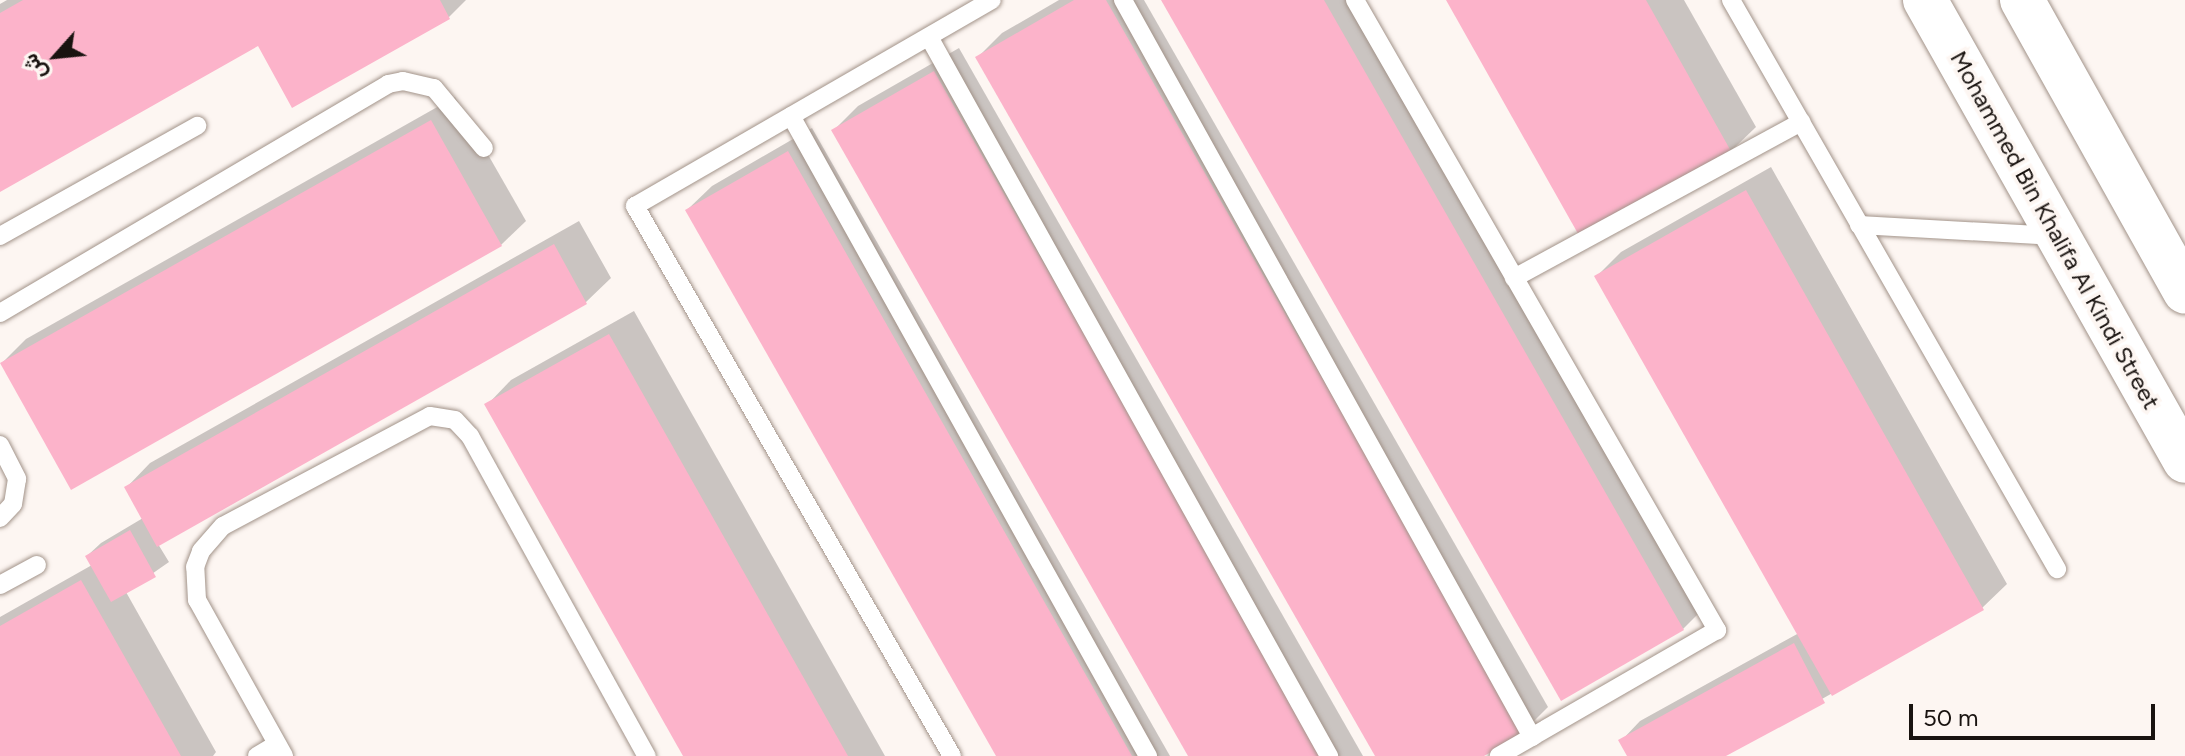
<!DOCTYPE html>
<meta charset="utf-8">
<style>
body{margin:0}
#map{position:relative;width:2185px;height:756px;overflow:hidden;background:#fdf6f2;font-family:Figtree,Vazirmatn,sans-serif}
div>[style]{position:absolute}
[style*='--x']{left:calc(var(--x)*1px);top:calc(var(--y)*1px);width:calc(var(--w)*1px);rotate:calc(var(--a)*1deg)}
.shadow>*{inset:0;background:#0003}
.building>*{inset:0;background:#fcb3ca}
.roads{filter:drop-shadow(0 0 2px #a29389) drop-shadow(0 0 2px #a29389)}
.service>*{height:18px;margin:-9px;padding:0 9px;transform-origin:9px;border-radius:9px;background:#fff}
.secondary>*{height:44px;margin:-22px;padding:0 22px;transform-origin:22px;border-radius:22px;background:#fff}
span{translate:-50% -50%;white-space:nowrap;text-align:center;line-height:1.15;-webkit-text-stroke:7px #fdf6f2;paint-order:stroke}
.street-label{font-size:24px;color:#191310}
.north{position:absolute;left:16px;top:16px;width:80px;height:80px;-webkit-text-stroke:6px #fdf6f2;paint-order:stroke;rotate:243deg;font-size:22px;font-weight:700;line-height:32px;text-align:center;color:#191310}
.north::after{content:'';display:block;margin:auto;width:28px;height:36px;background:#191310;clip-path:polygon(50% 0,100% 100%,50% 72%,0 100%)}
.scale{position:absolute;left:1909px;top:704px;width:246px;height:36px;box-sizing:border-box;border:4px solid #191310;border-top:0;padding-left:10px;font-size:24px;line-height:28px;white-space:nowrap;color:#191310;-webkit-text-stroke:6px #fdf6f2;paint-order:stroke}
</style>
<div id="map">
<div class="shadow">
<i style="clip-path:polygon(7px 0,466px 0,449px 17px,293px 105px,258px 44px,0 189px,0 4px)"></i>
<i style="clip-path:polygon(1059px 0,1144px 0,1548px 707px,1524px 731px,1480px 756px,1377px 756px,978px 57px,1002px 33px)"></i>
<i style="clip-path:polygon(1163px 0,1362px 0,1707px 605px,1683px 629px)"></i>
<i style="clip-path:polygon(1448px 0,1684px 0,1756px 127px,1731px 151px)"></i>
<i style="clip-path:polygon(959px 48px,1363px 756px,1191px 756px,834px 130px,858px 106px)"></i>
<i style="clip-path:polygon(455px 97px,526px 221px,501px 245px,2px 363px,26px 339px)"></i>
<i style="clip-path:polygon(812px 128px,1170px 756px,999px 756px,687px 210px,712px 186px)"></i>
<i style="clip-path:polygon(1771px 167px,2007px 584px,1982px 608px,1722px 756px,1629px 756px,1621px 741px,1640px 721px,1799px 633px,1597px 276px,1621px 252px)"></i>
<i style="clip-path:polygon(579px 221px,611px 278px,586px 302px,158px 544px,169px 562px,126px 592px,216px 752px,213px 756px,0 756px,0 617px,92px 565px,87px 556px,101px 543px,143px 518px,126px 488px,150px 463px)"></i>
<i style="clip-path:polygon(634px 311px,885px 756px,685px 756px,487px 405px,511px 380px)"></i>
</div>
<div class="building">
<i style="clip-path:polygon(23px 0,440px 0,450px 19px,292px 108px,258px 46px,0 192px,0 13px)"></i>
<i style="clip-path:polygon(1074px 0,1106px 0,1525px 733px,1484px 756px,1375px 756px,975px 57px)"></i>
<i style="clip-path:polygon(1161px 0,1324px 0,1684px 630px,1561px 701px)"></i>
<i style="clip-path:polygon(1446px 0,1646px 0,1732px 153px,1581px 239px)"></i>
<i style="clip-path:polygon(934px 71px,1325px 756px,1188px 756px,831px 130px)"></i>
<i style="clip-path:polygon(431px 120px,502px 246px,71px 490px,0 363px)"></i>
<i style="clip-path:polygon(788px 151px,1132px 756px,996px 756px,685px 210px)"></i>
<i style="clip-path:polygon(1746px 190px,1984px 610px,1832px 696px,1594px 276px)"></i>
<i style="clip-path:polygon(554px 244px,587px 304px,157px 547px,124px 487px)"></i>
<i style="clip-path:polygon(609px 334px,848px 756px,683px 756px,484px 404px)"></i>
<i style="clip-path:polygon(130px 530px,156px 577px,111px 602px,85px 556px)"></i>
<i style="clip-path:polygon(81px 580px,181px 756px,0 756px,0 626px)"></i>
<i style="clip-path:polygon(1794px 643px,1825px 703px,1726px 756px,1627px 756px,1618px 740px)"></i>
</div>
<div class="roads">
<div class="service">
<i style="--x:1123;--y:0;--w:843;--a:60.97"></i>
<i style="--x:1355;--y:0;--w:727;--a:60.12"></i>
<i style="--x:1717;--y:630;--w:252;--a:150"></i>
<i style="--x:1731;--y:0;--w:656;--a:60.19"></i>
<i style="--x:929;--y:37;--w:823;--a:60.91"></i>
<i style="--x:791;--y:116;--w:733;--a:60.85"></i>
<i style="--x:1859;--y:225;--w:197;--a:3.2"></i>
<i style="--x:0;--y:236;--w:226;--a:-29.2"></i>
<i style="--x:1514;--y:278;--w:327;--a:-28.5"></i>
<i style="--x:0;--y:313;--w:451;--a:-30.5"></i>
<i style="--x:388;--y:84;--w:15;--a:-11"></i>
<i style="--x:403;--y:81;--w:32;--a:13"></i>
<i style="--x:434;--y:88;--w:78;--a:50.2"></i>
<i style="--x:0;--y:445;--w:38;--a:63"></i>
<i style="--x:17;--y:479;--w:25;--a:99"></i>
<i style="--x:13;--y:504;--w:19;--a:133"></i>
<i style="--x:0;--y:585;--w:42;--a:-28.4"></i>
<i style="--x:257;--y:756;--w:23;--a:-31"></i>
<i style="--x:284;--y:756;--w:179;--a:-119.1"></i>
<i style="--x:197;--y:600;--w:33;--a:-93"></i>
<i style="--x:195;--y:567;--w:17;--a:-69"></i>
<i style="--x:201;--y:551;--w:33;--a:-49"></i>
<i style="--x:223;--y:526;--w:234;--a:-28"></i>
<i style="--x:430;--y:416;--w:25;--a:9"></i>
<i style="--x:455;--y:420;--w:22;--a:47"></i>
<i style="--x:470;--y:436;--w:366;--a:61.1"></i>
<i style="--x:952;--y:756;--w:635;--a:-119.96"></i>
<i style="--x:635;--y:206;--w:412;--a:-30"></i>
</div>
<div class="secondary">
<i style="--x:1925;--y:0;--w:529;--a:60.58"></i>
<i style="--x:2022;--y:0;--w:334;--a:60.8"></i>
</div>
</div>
<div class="street-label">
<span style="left:2055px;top:230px;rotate:61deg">Mohammed Bin Khalifa Al Kindi Street</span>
</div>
<div class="north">ش</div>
<div class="scale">50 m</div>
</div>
